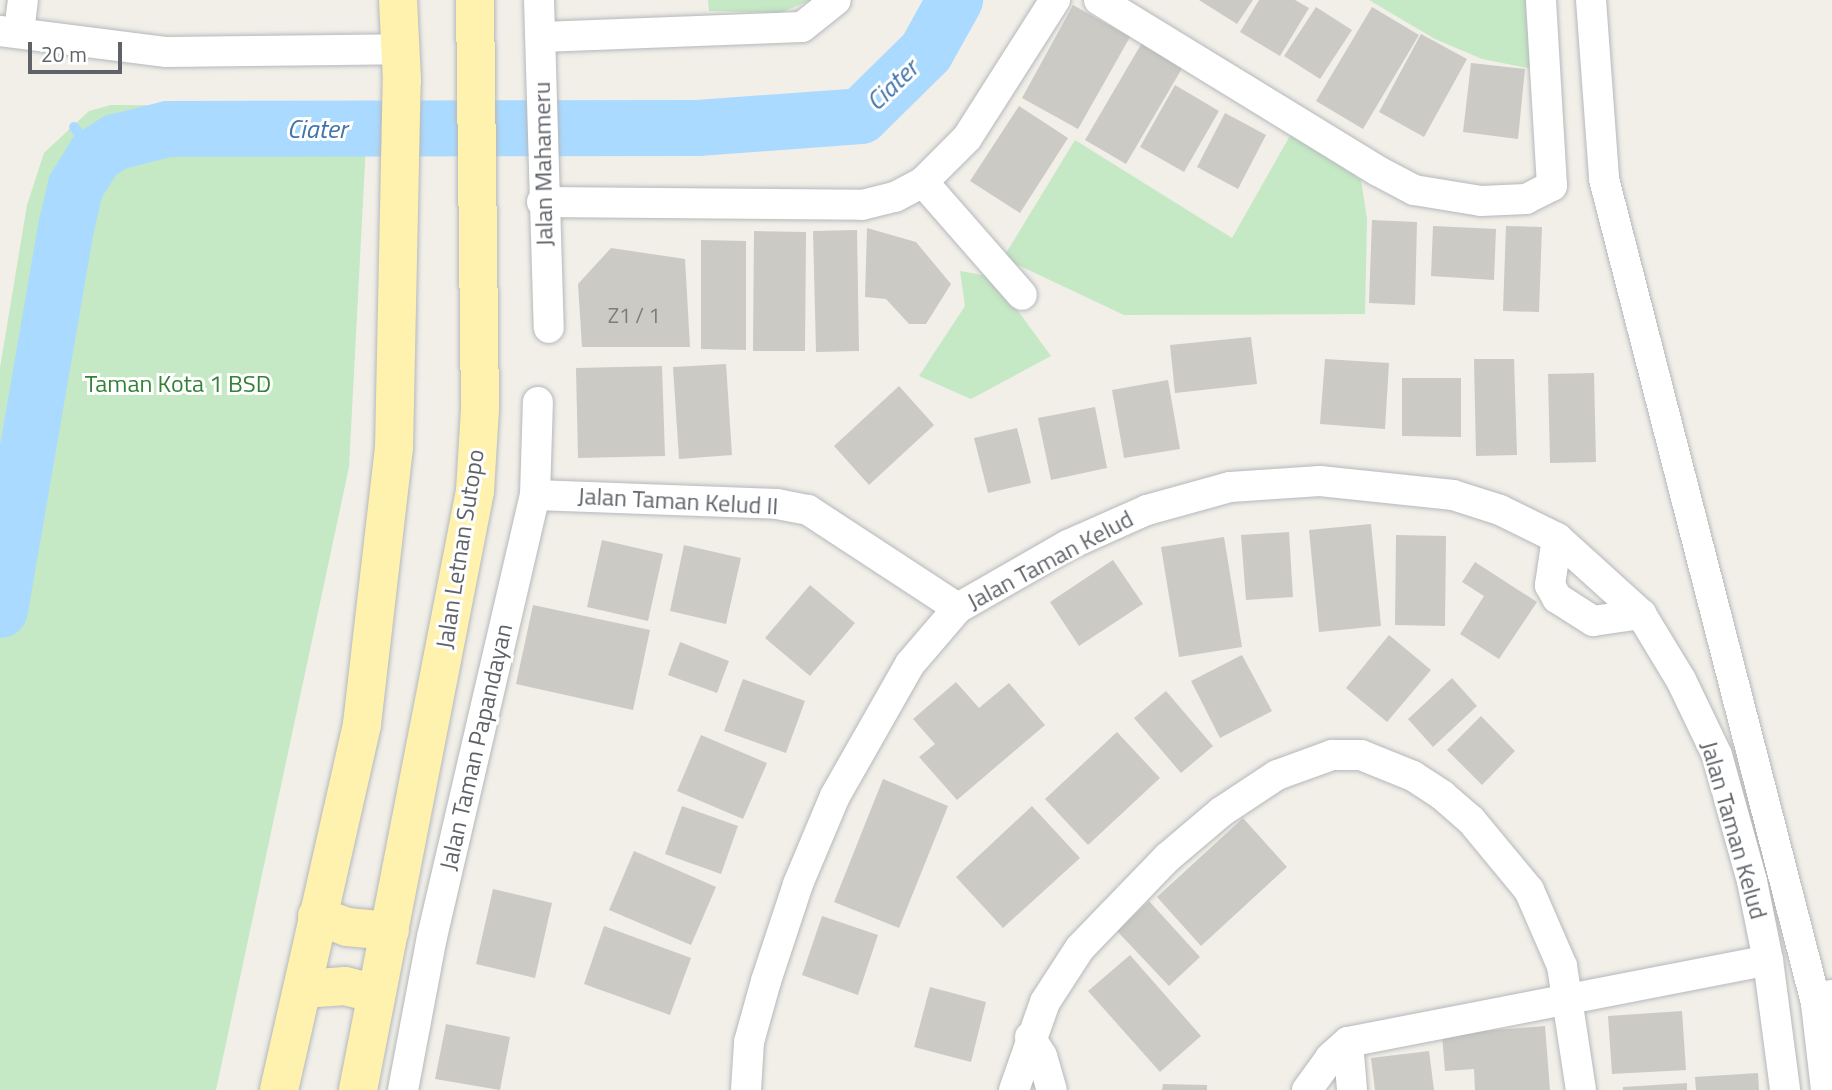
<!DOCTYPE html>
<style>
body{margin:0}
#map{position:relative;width:1832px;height:1090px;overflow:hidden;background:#f1efe8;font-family:"Titillium Web",sans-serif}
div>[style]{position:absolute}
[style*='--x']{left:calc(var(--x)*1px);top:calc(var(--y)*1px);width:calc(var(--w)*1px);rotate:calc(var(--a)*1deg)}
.green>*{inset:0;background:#c5e8c5}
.stream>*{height:10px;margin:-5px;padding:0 5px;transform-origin:5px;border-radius:5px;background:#aadaff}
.river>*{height:56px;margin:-28px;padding:0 28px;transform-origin:28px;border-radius:28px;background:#aadaff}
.building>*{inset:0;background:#cccac5}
.roads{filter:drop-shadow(0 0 2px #b5b8bc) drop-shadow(0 0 2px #b5b8bc)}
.street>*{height:30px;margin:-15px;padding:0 15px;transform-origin:15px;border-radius:15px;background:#fff}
.primary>*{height:38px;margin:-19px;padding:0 19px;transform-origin:19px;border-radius:19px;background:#fff2af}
span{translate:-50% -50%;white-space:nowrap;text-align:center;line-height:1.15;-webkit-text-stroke:6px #fff;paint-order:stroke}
.number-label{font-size:21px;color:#7a7d7f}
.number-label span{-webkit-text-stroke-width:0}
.street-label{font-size:24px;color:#5f6368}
.park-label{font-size:24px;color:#348238}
.water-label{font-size:26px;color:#4174aa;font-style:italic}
.scale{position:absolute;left:28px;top:42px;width:94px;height:32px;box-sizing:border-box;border:4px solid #5f6368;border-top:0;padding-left:9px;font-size:21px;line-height:24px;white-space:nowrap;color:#5f6368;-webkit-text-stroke:5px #fff;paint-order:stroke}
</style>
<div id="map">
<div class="green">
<i style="clip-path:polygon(708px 0,811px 0,780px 13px,709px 11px)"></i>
<i style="clip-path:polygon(1369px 0,1532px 0,1538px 70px,1482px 59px,1435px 39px)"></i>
<i style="clip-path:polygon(111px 105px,368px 106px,349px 467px,216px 1090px,0 1090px,0 368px,27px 205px,44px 153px,89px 111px)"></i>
<i style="clip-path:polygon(1291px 134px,1361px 180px,1367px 219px,1365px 314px,1124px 315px,1003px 258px,1075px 140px,1232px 238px)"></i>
<i style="clip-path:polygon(960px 271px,993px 277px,1051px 356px,971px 399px,919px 376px,965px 306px)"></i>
</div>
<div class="stream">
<i style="--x:74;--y:127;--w:35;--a:53"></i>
</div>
<div class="river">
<i style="--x:0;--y:610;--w:392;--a:-80.2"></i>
<i style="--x:67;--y:224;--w:39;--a:-77"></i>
<i style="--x:76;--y:186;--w:36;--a:-58"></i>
<i style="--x:95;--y:155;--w:25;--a:-32"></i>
<i style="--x:116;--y:142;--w:54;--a:-14"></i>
<i style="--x:168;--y:129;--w:530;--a:-0.11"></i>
<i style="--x:698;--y:128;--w:163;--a:-4.2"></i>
<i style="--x:861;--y:116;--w:91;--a:-44.6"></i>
<i style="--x:926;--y:52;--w:60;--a:-60.9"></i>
</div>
<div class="building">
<i style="clip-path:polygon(1199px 0,1253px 0,1237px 24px)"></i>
<i style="clip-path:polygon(1259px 0,1295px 0,1309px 8px,1280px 56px,1240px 32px)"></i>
<i style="clip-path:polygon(1073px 5px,1130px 37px,1078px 129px,1022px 98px)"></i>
<i style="clip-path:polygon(1316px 7px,1352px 30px,1320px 79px,1284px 56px)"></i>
<i style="clip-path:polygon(1372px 7px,1419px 35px,1363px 129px,1316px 101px)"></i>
<i style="clip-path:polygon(1421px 34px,1467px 59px,1424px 137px,1379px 112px)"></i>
<i style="clip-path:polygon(1143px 41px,1184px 65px,1126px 164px,1085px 140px)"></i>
<i style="clip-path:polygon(1471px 63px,1525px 69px,1518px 139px,1463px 132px)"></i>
<i style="clip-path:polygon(1175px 85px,1219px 111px,1184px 172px,1140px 147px)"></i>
<i style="clip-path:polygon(1019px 106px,1068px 138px,1020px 213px,970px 181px)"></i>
<i style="clip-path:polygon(1225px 113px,1266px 135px,1238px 189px,1197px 167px)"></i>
<i style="clip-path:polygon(1372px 220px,1417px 222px,1415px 305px,1369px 303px)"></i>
<i style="clip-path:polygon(1433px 226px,1496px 229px,1494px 280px,1431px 276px)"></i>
<i style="clip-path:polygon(1506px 226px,1542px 227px,1539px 312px,1503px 311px)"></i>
<i style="clip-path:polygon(867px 228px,916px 242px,951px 284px,926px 324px,909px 324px,886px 299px,865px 297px)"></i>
<i style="clip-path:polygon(857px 230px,859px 351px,816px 352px,813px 231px)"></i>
<i style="clip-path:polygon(754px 231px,806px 232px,805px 351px,753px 351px)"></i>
<i style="clip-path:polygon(701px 240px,746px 241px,746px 350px,701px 349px)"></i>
<i style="clip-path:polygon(611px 248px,685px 259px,690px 347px,582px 347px,578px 284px)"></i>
<i style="clip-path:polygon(1251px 337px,1257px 384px,1175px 393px,1170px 345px)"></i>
<i style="clip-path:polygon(1325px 359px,1389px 363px,1385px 429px,1320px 424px)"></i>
<i style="clip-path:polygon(1474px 359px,1514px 359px,1517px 455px,1476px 456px)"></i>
<i style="clip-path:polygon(726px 364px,732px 455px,679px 459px,673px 367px)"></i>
<i style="clip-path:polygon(662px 366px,665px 456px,578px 458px,576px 368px)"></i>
<i style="clip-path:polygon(1594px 373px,1596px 462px,1550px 463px,1548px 374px)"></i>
<i style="clip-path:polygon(1402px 378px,1461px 378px,1461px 437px,1402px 436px)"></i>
<i style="clip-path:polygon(1168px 380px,1180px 449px,1124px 458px,1112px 390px)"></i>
<i style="clip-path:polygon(899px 386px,934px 425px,869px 485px,834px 446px)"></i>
<i style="clip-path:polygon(1095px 407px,1107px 468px,1051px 480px,1038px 418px)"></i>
<i style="clip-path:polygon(1017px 428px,1031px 483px,988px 493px,974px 438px)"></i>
<i style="clip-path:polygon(1371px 524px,1381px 626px,1319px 632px,1309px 530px)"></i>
<i style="clip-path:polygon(1289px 532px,1293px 597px,1246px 600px,1241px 535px)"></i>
<i style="clip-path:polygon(1396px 535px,1446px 536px,1445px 626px,1395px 625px)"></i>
<i style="clip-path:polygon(1224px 537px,1242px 647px,1179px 657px,1161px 547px)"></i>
<i style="clip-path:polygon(602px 540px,663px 554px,648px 621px,587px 607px)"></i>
<i style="clip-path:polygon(684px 545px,741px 558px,726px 624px,670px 611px)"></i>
<i style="clip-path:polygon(1113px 560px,1143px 604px,1079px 646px,1050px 602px)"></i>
<i style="clip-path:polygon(1475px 562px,1537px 602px,1499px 659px,1460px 634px,1484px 596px,1462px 582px)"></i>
<i style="clip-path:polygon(810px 585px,855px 623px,810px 676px,765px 638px)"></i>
<i style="clip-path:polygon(533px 605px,650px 630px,633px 710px,516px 684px)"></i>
<i style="clip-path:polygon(1389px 635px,1431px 670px,1387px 722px,1346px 688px)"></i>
<i style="clip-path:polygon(680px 642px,729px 661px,717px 693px,668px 675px)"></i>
<i style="clip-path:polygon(1242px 655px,1272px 711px,1220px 738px,1191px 681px)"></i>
<i style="clip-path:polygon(1452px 678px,1477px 706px,1433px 747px,1408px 719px)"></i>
<i style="clip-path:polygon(743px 679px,805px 701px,786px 753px,724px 731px)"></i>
<i style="clip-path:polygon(956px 682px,979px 708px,1009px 683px,1045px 725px,957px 800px,919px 757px,935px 744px,913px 719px)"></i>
<i style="clip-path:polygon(1166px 691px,1213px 746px,1181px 773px,1134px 718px)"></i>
<i style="clip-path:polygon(1481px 716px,1515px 751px,1482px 785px,1447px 750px)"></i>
<i style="clip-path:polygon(1117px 732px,1160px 778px,1088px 845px,1045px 799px)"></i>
<i style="clip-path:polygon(701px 735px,767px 763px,743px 819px,677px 791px)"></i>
<i style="clip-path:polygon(883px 779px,948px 806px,899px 928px,834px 902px)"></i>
<i style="clip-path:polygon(682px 806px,738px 826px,721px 874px,665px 854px)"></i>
<i style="clip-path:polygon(1032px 806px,1080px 858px,1003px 928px,956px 877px)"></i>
<i style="clip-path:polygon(1243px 818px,1287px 867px,1201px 946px,1157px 897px)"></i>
<i style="clip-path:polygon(634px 851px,716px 887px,691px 945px,609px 910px)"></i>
<i style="clip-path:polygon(493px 889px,552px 903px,535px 978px,476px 964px)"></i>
<i style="clip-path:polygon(1149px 901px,1200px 957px,1169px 986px,1117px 931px)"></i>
<i style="clip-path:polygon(822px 916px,878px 935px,858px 995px,802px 975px)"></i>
<i style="clip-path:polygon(604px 926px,691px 958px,670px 1015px,584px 984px)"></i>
<i style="clip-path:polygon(1130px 955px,1201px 1036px,1160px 1072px,1088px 991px)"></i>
<i style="clip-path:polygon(930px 987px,986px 1002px,971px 1062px,914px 1047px)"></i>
<i style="clip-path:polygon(1682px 1011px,1686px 1070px,1612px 1074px,1608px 1016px)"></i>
<i style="clip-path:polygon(446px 1024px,510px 1037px,500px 1090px,435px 1079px)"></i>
<i style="clip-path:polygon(1545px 1026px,1550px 1090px,1475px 1090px,1474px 1069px,1445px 1071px,1442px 1034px)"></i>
<i style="clip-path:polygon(1429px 1051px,1434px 1090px,1375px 1090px,1371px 1058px)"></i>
<i style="clip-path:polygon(1758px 1073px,1759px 1090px,1696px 1090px,1695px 1077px)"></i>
<i style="clip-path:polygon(1687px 1083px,1687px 1090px,1623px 1090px,1623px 1087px)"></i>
<i style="clip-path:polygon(1163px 1084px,1207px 1085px,1207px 1090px,1162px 1090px)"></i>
</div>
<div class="roads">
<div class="street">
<i style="--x:539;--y:0;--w:328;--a:88.3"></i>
<i style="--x:1099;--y:0;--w:327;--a:31.5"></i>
<i style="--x:1378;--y:171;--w:41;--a:27.8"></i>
<i style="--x:1414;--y:190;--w:68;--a:9.3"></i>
<i style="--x:1481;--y:201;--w:45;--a:-2.5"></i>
<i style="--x:1526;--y:199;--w:29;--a:-27"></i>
<i style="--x:1552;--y:186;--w:186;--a:-93.4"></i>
<i style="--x:1591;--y:0;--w:179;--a:85.8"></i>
<i style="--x:1604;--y:179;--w:851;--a:75.57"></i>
<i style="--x:0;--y:31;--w:168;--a:7.2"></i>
<i style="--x:167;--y:52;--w:234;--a:-0.7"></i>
<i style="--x:19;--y:32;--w:32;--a:-83"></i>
<i style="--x:542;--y:37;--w:260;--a:-2.2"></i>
<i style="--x:802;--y:27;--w:43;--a:-38.5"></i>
<i style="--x:923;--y:182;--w:150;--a:48.8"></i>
<i style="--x:542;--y:202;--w:320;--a:0.5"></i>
<i style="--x:862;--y:205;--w:34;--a:-14"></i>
<i style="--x:895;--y:197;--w:32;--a:-28"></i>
<i style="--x:923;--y:182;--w:62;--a:-45"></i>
<i style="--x:967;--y:138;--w:164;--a:-57.5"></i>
<i style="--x:535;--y:495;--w:242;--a:2.1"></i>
<i style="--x:777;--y:504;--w:32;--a:11"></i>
<i style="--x:808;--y:510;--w:179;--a:33.2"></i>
<i style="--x:1557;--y:538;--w:48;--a:98.5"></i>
<i style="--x:1550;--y:585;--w:15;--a:62"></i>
<i style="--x:1557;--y:598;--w:43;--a:32.6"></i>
<i style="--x:1593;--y:621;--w:49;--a:-8.3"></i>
<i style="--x:1030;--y:1037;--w:22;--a:58"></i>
<i style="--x:1042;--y:1056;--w:35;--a:74"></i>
<i style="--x:1348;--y:1042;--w:48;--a:85.2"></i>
<i style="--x:403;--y:1090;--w:156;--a:-79.3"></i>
<i style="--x:432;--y:937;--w:454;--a:-76.9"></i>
<i style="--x:535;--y:495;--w:93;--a:-88.2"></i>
<i style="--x:746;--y:1090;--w:48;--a:-86.4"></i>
<i style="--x:749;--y:1042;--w:63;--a:-74.4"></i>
<i style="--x:766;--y:981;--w:102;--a:-71.7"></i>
<i style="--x:798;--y:884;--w:95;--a:-67.2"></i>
<i style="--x:835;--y:796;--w:152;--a:-60.4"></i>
<i style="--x:910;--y:664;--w:74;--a:-49.4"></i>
<i style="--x:958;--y:608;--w:127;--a:-29.8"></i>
<i style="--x:1068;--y:545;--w:86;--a:-23.9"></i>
<i style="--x:1147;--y:510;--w:86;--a:-15.5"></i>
<i style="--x:1230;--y:487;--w:90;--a:-3.8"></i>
<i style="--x:1320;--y:481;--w:134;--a:6"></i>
<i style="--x:1453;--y:495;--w:49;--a:17.7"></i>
<i style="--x:1500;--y:510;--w:64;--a:26.2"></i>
<i style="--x:1557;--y:538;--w:113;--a:42.1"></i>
<i style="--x:1641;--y:614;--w:77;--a:58.8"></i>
<i style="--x:1681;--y:680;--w:83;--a:64.4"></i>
<i style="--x:1717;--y:755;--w:131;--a:74.5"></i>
<i style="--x:1752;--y:881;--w:81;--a:78.6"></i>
<i style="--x:1768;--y:960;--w:131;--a:82.5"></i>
<i style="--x:1014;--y:1090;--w:93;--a:-70.6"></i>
<i style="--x:1045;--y:1002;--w:64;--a:-57.1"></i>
<i style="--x:1080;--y:948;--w:127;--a:-46"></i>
<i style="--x:1168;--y:857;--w:70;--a:-40.3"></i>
<i style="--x:1221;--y:812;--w:67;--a:-33.5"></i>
<i style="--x:1277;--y:775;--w:59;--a:-20"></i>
<i style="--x:1332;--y:755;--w:29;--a:0"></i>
<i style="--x:1361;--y:755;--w:56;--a:22"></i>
<i style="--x:1413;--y:776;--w:35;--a:33"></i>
<i style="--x:1442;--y:795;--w:38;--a:41"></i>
<i style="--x:1471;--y:820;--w:91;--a:50.4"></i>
<i style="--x:1529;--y:890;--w:83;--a:66.5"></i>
<i style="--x:1562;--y:966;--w:125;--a:81.3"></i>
<i style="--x:1307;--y:1090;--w:39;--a:-54"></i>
<i style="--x:1330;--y:1058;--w:24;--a:-42"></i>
<i style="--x:1348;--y:1042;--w:428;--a:-11"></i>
<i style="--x:1826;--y:1090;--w:88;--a:-96.6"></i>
<i style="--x:1816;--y:1003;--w:17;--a:-28"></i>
</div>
<div class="primary">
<i style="--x:317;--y:916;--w:32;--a:20"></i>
<i style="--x:347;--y:927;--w:43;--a:5.3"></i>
<i style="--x:303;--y:989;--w:42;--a:-4.1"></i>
<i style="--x:345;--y:986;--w:32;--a:14"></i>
<i style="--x:279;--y:1090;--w:375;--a:-77.2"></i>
<i style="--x:362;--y:724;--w:278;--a:-83.4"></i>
<i style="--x:394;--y:448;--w:367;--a:-88.8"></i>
<i style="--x:402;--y:81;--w:81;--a:-92.8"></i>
<i style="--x:358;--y:1090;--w:610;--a:-78.95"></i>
<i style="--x:475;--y:491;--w:82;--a:-86.5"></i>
<i style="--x:480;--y:409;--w:409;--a:-90.7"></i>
</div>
</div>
<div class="number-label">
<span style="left:634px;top:315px">Z1 / 1</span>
</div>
<div class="street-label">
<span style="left:543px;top:164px;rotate:-91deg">Jalan Mahameru</span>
<span style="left:678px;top:501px;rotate:3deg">Jalan Taman Kelud II</span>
<span style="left:460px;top:549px;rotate:-81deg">Jalan Letnan Sutopo</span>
<span style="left:1050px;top:560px;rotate:-28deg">Jalan Taman Kelud</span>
<span style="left:476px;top:747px;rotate:-77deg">Jalan Taman Papandayan</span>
<span style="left:1734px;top:830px;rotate:74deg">Jalan Taman Kelud</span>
</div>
<div class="park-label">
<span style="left:178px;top:384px">Taman Kota 1 BSD</span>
</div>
<div class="water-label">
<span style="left:892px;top:85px;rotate:-44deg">Ciater</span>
<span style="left:317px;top:129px">Ciater</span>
</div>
<div class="scale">20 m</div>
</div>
